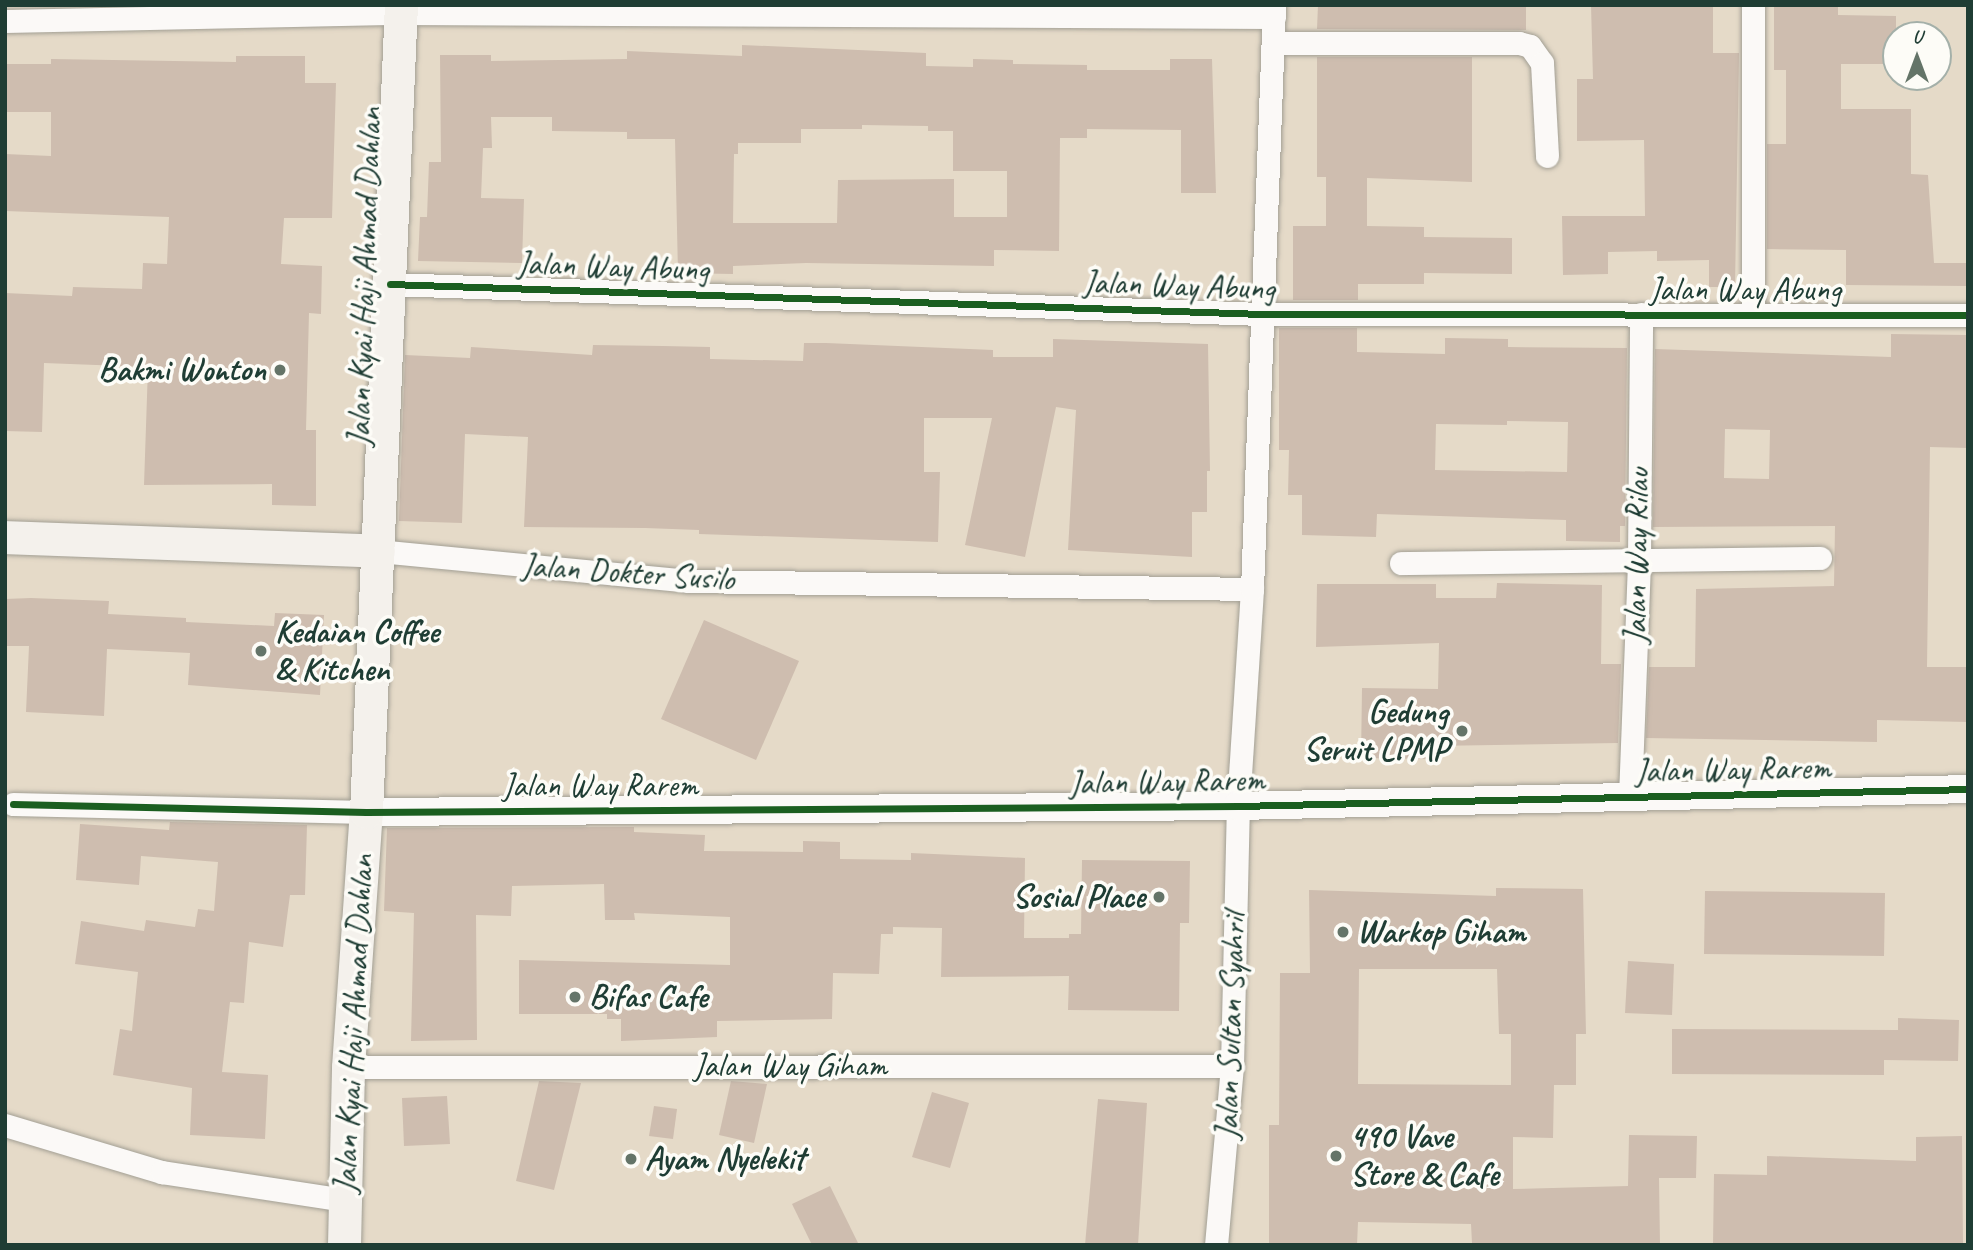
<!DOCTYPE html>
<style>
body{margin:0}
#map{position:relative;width:1973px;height:1250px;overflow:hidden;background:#e5dac8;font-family:Caveat,sans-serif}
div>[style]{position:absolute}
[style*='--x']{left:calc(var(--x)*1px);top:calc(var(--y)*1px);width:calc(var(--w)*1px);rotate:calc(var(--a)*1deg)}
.building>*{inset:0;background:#cebdaf}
.roads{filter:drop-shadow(0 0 2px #a29f94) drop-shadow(0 0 2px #a29f94)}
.minor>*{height:23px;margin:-11.5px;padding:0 11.5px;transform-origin:11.5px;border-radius:11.5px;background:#fbf9f7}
.tertiary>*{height:28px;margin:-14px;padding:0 14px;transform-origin:14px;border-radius:14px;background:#fbf9f7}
.secondary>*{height:33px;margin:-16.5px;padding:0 16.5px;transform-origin:16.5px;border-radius:16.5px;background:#f4f1ec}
.cycleway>*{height:7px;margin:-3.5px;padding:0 3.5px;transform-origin:3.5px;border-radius:3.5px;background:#1b5e20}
.dots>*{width:19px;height:19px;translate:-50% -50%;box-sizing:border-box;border:4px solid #fdfcf7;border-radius:50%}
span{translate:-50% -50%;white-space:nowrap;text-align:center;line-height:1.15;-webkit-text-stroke:7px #fdfcf7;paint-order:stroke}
.street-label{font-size:33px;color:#1f3d34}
.poi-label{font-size:33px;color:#1f3d34;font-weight:700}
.right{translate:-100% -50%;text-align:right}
.left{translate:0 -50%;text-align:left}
.frame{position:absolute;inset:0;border:7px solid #1f3d34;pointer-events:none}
.north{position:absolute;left:1882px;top:21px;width:70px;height:70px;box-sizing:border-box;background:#fdfcf7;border:2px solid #a4b0a9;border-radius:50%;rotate:0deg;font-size:19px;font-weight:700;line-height:28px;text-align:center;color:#1f3d34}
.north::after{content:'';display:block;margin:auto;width:24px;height:32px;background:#647468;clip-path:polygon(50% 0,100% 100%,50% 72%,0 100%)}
</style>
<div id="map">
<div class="building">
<i style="clip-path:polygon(1318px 5px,1526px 5px,1526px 30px,1317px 29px)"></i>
<i style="clip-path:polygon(1591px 5px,1713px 5px,1713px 53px,1739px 53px,1735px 287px,1709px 287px,1709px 260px,1657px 261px,1657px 251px,1608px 252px,1608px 274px,1563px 275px,1562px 216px,1645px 216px,1644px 140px,1577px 141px,1577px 79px,1593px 79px)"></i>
<i style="clip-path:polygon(1774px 5px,1838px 5px,1838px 15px,1896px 16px,1896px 64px,1841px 64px,1841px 109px,1911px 109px,1911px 174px,1928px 175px,1934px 263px,1968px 263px,1968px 286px,1846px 285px,1846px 250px,1767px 249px,1767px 144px,1786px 144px,1786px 70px,1774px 70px)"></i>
<i style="clip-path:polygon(evenodd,742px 45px,926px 53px,926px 66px,973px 67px,973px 59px,1013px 60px,1013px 64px,1087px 65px,1087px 70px,1170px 70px,1170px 59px,1212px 59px,1216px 193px,1181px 193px,1181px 130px,1087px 129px,1087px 138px,1060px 138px,1059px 251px,994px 250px,994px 266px,806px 263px,733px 266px,733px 274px,678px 273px,675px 139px,627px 139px,627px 132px,552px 131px,552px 117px,491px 117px,492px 148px,483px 148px,481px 198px,524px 199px,522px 263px,418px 261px,420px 217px,427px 217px,429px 162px,441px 162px,440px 55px,491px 55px,491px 61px,627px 59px,627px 51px,742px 56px,742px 45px,862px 125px,928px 126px,928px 131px,953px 131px,953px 171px,1007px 171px,1007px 217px,954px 217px,954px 179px,838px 180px,837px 223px,733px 223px,734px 154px,738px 154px,738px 143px,801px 143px,801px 129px,862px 129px,862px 125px)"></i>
<i style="clip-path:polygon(236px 56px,305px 56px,305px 83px,336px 83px,332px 218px,284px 218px,281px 264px,322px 266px,321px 314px,309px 313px,306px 430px,316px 430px,316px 506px,272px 505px,272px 484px,144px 485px,148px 367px,44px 363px,42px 432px,5px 431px,5px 293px,72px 296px,73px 287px,142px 289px,143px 263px,167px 264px,169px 217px,5px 211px,5px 154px,51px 156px,51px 112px,5px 112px,5px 64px,51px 64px,51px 59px,236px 62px)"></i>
<i style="clip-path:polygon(1317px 57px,1472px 57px,1472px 182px,1367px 178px,1367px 226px,1424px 227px,1424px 237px,1512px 238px,1512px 274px,1424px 273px,1424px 284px,1358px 284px,1358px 300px,1293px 300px,1293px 226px,1326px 226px,1326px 177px,1317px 177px)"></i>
<i style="clip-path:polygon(evenodd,1279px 328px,1357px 328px,1357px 352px,1445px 354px,1445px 338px,1508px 339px,1508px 347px,1627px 348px,1625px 526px,1620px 526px,1620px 542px,1566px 541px,1566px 520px,1377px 514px,1376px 537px,1302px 535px,1302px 495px,1288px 495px,1289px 450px,1279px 450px,1279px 328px,1507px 421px,1568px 422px,1567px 472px,1435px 470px,1436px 424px,1507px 425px,1507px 421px)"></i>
<i style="clip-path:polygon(evenodd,1891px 334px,1968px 335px,1968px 448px,1930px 447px,1927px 667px,1968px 667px,1968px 722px,1877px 720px,1877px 742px,1646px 738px,1649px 667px,1695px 667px,1696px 589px,1834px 586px,1835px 526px,1653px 527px,1655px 349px,1891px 357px,1891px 334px,1725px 429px,1770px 430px,1769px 479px,1724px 478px,1725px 429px)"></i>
<i style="clip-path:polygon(1053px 339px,1208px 344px,1210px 471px,1207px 471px,1207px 512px,1192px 512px,1192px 557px,1068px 550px,1076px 410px,1056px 407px,1025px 557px,965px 545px,992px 418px,924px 418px,924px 472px,940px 472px,938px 542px,699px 534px,699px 530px,645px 528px,524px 527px,528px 437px,465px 434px,462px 523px,399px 521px,405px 355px,470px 358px,471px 347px,592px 355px,593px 345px,663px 346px,710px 347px,710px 359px,803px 361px,804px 343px,826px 343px,993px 350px,993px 357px,1053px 357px)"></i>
<i style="clip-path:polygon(1497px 583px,1602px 585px,1601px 664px,1621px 664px,1618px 743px,1432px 746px,1431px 759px,1361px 758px,1362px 688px,1438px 689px,1439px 643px,1316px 647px,1317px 584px,1436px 584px,1436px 598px,1496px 598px)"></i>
<i style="clip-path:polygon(31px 598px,109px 601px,108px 614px,186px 618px,186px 622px,274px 626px,275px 613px,324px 615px,320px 695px,188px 685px,190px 653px,107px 649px,104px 716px,26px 712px,29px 646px,5px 646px,5px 599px)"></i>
<i style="clip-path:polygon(704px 620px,799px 661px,756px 760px,661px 719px)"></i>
<i style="clip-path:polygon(170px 822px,307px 825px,305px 895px,290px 895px,283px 947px,249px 942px,244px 1003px,230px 1002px,222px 1072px,268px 1075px,265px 1139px,190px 1135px,192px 1088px,113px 1075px,120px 1029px,132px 1031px,138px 972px,75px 964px,81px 921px,144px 931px,146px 920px,195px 927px,198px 909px,214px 911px,218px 862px,141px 856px,139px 885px,76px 880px,80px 824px,169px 830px)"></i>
<i style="clip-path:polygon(634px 827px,634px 832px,705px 835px,704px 851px,803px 852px,803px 841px,840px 842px,840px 859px,911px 860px,911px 853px,1025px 858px,1024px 938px,1069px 938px,1069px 934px,1081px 934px,1082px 860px,1190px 861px,1189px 923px,1180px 923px,1179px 1011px,1068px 1010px,1069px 976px,941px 977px,942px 928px,893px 927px,893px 934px,881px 934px,879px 974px,833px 973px,832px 1019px,717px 1021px,717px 1037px,621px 1041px,621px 1019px,607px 1019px,607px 1014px,519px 1014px,519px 960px,730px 965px,730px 917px,634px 913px,635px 920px,605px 920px,604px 884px,512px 886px,511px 916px,476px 915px,477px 1040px,411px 1041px,414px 913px,384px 911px,387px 828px)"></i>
<i style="clip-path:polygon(evenodd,1496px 888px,1583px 889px,1586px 1034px,1576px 1034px,1576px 1085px,1554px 1085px,1553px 1138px,1513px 1137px,1513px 1189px,1628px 1186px,1629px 1135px,1697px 1136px,1696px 1178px,1659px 1178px,1660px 1245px,1472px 1243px,1471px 1224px,1358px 1222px,1357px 1245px,1269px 1245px,1269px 1125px,1279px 1125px,1280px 973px,1310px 973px,1309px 890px,1496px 896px,1496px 888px,1359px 969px,1497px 969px,1499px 1034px,1511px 1034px,1511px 1085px,1358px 1084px,1359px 969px)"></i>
<i style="clip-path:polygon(1705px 891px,1885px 893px,1884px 956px,1704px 954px)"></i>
<i style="clip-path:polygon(1628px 961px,1674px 964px,1672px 1015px,1625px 1013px)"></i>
<i style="clip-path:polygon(1898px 1018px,1959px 1020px,1958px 1061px,1884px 1060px,1884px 1075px,1672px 1074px,1672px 1029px,1898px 1030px)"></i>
<i style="clip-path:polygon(539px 1081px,581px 1083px,554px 1190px,516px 1181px)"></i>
<i style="clip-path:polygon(731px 1081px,767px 1084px,754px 1143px,719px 1135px)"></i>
<i style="clip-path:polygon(932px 1092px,969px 1103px,950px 1168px,912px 1157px)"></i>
<i style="clip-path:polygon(447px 1096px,450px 1144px,404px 1146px,402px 1098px)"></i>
<i style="clip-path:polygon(1098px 1099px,1147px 1103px,1138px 1245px,1085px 1245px)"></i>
<i style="clip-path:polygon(654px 1106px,677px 1109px,673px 1139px,649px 1136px)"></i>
<i style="clip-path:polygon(1962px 1136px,1963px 1245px,1713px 1245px,1714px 1174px,1767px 1175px,1767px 1156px,1916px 1161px,1916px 1137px)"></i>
<i style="clip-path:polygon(830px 1186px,859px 1245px,812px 1245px,792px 1204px)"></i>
</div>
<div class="roads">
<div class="minor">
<i style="--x:1753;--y:5;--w:310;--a:90"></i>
<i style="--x:5;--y:21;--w:396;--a:-1.2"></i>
<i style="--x:401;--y:13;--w:873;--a:0.26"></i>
<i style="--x:1274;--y:43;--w:245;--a:0"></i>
<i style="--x:1519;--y:43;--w:11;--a:15"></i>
<i style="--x:1530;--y:46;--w:21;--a:55"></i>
<i style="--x:1542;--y:63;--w:93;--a:86.9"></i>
<i style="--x:390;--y:284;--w:872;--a:1.97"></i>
<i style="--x:1261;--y:314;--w:707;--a:0.08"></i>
<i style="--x:378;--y:551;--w:311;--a:5.5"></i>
<i style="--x:688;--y:581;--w:564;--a:0.81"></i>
<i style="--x:1401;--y:563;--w:419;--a:-0.7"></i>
<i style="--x:1630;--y:797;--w:237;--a:-87.8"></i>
<i style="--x:1639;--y:560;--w:246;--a:-89.5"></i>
<i style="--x:13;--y:804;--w:353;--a:1.3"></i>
<i style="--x:348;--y:1067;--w:884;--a:-0.06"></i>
<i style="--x:5;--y:1125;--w:164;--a:16.7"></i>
<i style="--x:162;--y:1172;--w:184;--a:8.7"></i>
<i style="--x:1216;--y:1245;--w:180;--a:-84.9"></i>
<i style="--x:1232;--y:1066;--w:260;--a:-88.7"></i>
<i style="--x:1238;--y:806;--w:217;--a:-86.3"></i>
<i style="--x:1252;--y:589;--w:584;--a:-87.84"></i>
</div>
<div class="tertiary">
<i style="--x:366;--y:812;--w:872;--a:-0.39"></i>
<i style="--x:1238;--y:806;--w:730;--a:-1.33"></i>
</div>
<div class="secondary">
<i style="--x:5;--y:537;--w:373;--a:2.1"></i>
<i style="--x:344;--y:1245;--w:178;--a:-88.7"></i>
<i style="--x:348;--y:1067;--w:256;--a:-86"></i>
<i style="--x:366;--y:812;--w:808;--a:-87.52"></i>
</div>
</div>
<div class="cycleway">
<i style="--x:390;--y:284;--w:872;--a:1.97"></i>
<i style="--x:1261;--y:314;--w:707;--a:0.08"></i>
<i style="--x:13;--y:804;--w:353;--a:1.3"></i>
<i style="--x:366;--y:812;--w:872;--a:-0.39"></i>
<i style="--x:1238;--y:806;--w:730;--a:-1.33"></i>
</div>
<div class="dots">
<i style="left:280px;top:370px;background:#647468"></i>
<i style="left:261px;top:651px;background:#647468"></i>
<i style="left:1462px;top:731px;background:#647468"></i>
<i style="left:1159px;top:897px;background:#647468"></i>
<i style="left:1343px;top:932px;background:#647468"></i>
<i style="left:575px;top:997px;background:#647468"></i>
<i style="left:1336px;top:1156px;background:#647468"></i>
<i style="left:631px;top:1159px;background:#647468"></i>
</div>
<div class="street-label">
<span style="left:613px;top:267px;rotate:2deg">Jalan Way Abung</span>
<span style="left:365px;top:277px;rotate:-88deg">Jalan Kyai Haji Ahmad Dahlan</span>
<span style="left:1179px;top:286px;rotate:2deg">Jalan Way Abung</span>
<span style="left:1745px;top:290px">Jalan Way Abung</span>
<span style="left:1637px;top:556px;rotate:-89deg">Jalan Way Rilau</span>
<span style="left:628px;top:573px;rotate:4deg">Jalan Dokter Susilo</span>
<span style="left:1733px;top:770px;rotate:-1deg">Jalan Way Rarem</span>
<span style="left:1167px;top:782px;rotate:-1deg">Jalan Way Rarem</span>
<span style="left:600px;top:786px">Jalan Way Rarem</span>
<span style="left:354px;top:1024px;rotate:-87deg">Jalan Kyai Haji Ahmad Dahlan</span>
<span style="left:1231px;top:1026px;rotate:-88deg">Jalan Sultan Syahril</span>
<span style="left:790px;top:1066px">Jalan Way Giham</span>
</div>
<div class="poi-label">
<span class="right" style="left:266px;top:370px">Bakmi Wonton</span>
<span class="left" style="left:275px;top:651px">Kedaian Coffee<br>&amp; Kitchen</span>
<span class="right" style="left:1448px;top:731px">Gedung<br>Seruit LPMP</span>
<span class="right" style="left:1145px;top:897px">Sosial Place</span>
<span class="left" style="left:1357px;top:932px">Warkop Giham</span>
<span class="left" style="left:589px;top:997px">Bifas Cafe</span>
<span class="left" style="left:1350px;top:1156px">490 Vave<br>Store &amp; Cafe</span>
<span class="left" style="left:645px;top:1159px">Ayam Nyelekit</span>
</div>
<div class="frame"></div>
<div class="north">U</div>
</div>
